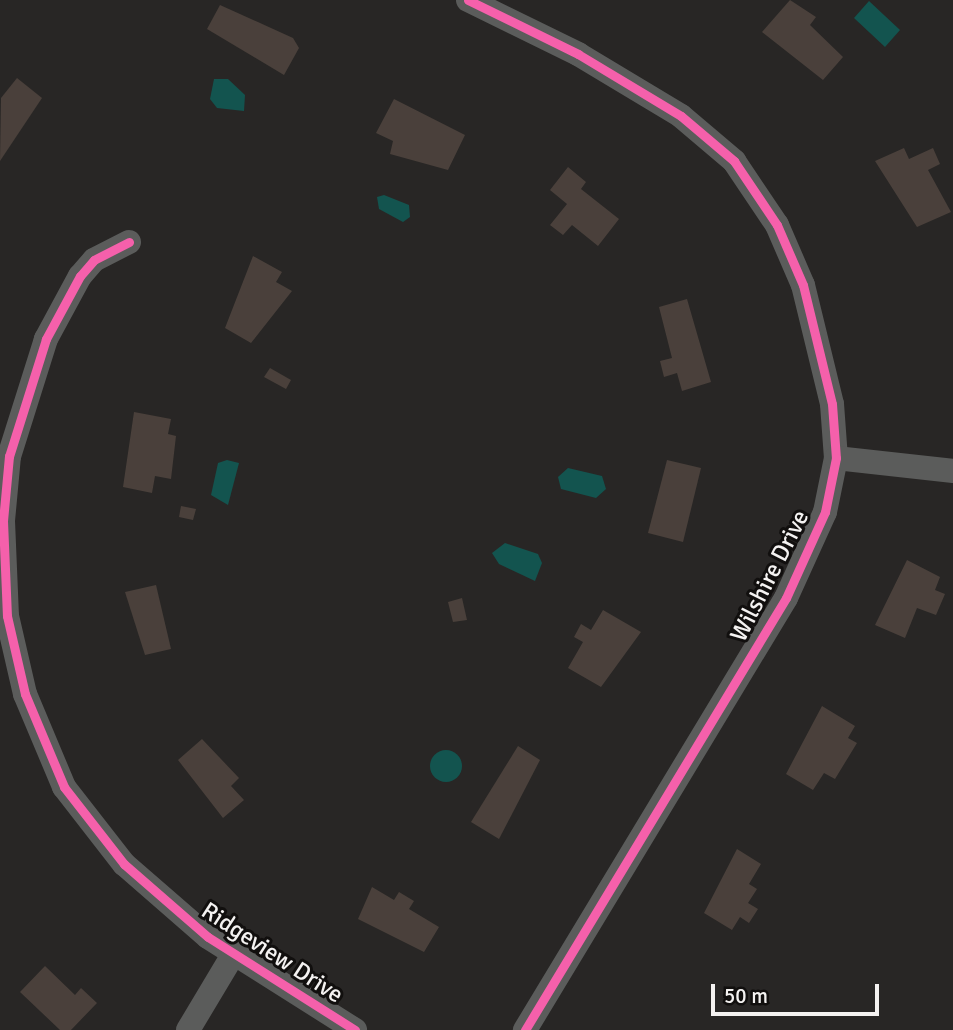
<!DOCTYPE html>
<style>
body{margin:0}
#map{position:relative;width:953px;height:1030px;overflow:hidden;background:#282625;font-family:Signika,sans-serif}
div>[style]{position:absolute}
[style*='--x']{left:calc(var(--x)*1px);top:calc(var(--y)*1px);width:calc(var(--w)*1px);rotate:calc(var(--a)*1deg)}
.water>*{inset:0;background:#13544f}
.round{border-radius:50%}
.building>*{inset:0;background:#4a403b}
.street>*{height:24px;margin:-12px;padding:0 12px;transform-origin:12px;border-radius:12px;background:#5b5c5b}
.cycleway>*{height:9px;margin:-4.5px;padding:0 4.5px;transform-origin:4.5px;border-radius:4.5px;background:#f560ab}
span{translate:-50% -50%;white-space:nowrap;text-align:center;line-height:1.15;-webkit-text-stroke:6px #110f0e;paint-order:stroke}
.street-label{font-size:24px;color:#f4f2f1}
.scale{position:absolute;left:711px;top:984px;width:168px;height:32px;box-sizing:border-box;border:4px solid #f4f2f1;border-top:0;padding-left:9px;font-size:21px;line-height:24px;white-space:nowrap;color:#f4f2f1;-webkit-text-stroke:5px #110f0e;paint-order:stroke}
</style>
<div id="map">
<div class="water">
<i style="clip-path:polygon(869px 1px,900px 30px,885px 47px,854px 18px)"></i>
<i style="clip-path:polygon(214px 79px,228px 79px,245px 95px,244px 111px,217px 108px,210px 99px)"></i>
<i style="clip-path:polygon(384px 195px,409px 205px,410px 217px,403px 222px,379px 209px,377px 197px)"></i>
<i style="clip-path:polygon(227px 460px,239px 463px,228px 505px,211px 495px,218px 463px)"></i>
<i style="clip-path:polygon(568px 468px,602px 476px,606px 489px,596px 498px,561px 489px,558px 477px)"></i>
<i style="clip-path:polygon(505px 543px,538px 554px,542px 563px,535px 581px,499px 564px,492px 553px)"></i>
<i class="round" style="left:430px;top:750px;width:32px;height:32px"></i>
</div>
<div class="building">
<i style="clip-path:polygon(790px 0,816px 17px,810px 25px,843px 57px,823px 80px,762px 32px)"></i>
<i style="clip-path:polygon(220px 5px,293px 38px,299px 48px,284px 75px,207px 29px)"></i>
<i style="clip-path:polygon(17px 78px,42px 98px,0 161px,1px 98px)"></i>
<i style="clip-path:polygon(394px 99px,465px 135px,448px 170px,390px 154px,393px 141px,376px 133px)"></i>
<i style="clip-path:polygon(904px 148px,909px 159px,933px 148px,940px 164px,928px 170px,951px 212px,917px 227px,875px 161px)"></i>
<i style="clip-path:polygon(568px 167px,586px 182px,581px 189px,619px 219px,598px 246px,572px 225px,563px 235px,550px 225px,567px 204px,550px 190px)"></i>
<i style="clip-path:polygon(253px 256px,282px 272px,276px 282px,292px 291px,251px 343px,225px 328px)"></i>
<i style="clip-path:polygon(687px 299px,711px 382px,682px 391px,677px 373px,664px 377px,660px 361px,672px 358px,659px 307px)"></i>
<i style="clip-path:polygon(270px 368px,291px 380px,286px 389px,264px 377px)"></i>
<i style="clip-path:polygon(134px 412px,171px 419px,168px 434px,176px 436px,171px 479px,155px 476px,152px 493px,123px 487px)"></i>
<i style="clip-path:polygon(667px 460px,701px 468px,683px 542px,648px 533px)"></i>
<i style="clip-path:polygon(181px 506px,196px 509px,193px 520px,179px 517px)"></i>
<i style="clip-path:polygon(907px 560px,940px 577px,935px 590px,945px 594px,936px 615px,917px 608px,905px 638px,875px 625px)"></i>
<i style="clip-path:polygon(156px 585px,171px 649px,145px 655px,125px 592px)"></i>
<i style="clip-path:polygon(462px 598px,467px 620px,453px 622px,448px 602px)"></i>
<i style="clip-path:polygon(603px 610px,641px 632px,601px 687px,568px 668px,583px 642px,574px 637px,581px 624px,591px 630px)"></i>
<i style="clip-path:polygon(822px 706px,855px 726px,848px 738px,857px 743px,835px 779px,824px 773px,813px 790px,786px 774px)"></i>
<i style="clip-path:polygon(202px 739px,239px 778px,231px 786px,244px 800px,223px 818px,178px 760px)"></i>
<i style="clip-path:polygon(518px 746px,540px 760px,499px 839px,471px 822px)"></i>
<i style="clip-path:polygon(737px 849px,761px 864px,749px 884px,757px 889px,748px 903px,758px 909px,749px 923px,740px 917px,732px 930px,704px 913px)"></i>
<i style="clip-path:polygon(372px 887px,394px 900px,399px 892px,414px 901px,409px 909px,439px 927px,424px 952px,358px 919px)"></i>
<i style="clip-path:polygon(45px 966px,75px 995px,81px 988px,97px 1003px,71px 1030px,60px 1030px,20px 992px)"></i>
</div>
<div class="street">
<i style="--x:468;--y:0;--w:123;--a:26.1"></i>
<i style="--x:578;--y:54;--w:120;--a:31"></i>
<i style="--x:681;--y:116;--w:70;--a:40.3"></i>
<i style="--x:734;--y:161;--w:77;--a:56.1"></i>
<i style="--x:777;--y:225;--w:65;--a:66.6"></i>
<i style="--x:803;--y:285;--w:122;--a:76.3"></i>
<i style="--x:832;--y:404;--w:54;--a:85.8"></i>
<i style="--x:836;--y:458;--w:55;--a:101.5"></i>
<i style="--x:825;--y:512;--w:94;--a:114.4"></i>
<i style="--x:786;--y:598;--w:505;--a:121.14"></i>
<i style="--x:129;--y:242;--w:39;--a:153"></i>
<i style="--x:94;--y:260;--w:21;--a:131"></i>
<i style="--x:80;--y:276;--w:72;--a:118.4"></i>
<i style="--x:46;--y:339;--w:123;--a:107.5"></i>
<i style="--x:9;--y:456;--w:65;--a:95.3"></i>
<i style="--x:3;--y:521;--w:95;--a:87.6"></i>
<i style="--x:7;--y:616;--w:80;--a:77"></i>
<i style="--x:25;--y:694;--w:101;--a:67.2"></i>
<i style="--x:64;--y:787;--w:98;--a:52.1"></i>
<i style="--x:124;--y:864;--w:111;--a:41"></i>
<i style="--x:208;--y:937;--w:174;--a:32.3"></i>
<i style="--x:836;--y:458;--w:118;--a:6.3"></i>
<i style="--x:188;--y:1030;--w:90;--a:-59.1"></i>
</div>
<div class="cycleway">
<i style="--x:468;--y:0;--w:123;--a:26.1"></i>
<i style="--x:578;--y:54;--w:120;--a:31"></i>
<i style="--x:681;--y:116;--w:70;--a:40.3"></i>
<i style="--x:734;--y:161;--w:77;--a:56.1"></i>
<i style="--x:777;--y:225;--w:65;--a:66.6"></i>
<i style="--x:803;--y:285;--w:122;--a:76.3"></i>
<i style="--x:832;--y:404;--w:54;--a:85.8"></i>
<i style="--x:836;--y:458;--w:55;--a:101.5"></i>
<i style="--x:825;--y:512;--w:94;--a:114.4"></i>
<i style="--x:786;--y:598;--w:505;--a:121.14"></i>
<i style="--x:129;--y:242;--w:39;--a:153"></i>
<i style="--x:94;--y:260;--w:21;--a:131"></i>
<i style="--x:80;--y:276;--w:72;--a:118.4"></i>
<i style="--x:46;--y:339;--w:123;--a:107.5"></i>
<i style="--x:9;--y:456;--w:65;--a:95.3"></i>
<i style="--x:3;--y:521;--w:95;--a:87.6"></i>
<i style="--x:7;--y:616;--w:80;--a:77"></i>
<i style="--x:25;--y:694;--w:101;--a:67.2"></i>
<i style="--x:64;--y:787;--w:98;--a:52.1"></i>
<i style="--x:124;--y:864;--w:111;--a:41"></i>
<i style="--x:208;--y:937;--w:174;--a:32.3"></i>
</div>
<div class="street-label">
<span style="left:770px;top:576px;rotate:-63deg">Wilshire Drive</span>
<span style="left:272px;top:953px;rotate:33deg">Ridgeview Drive</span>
</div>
<div class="scale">50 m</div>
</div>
